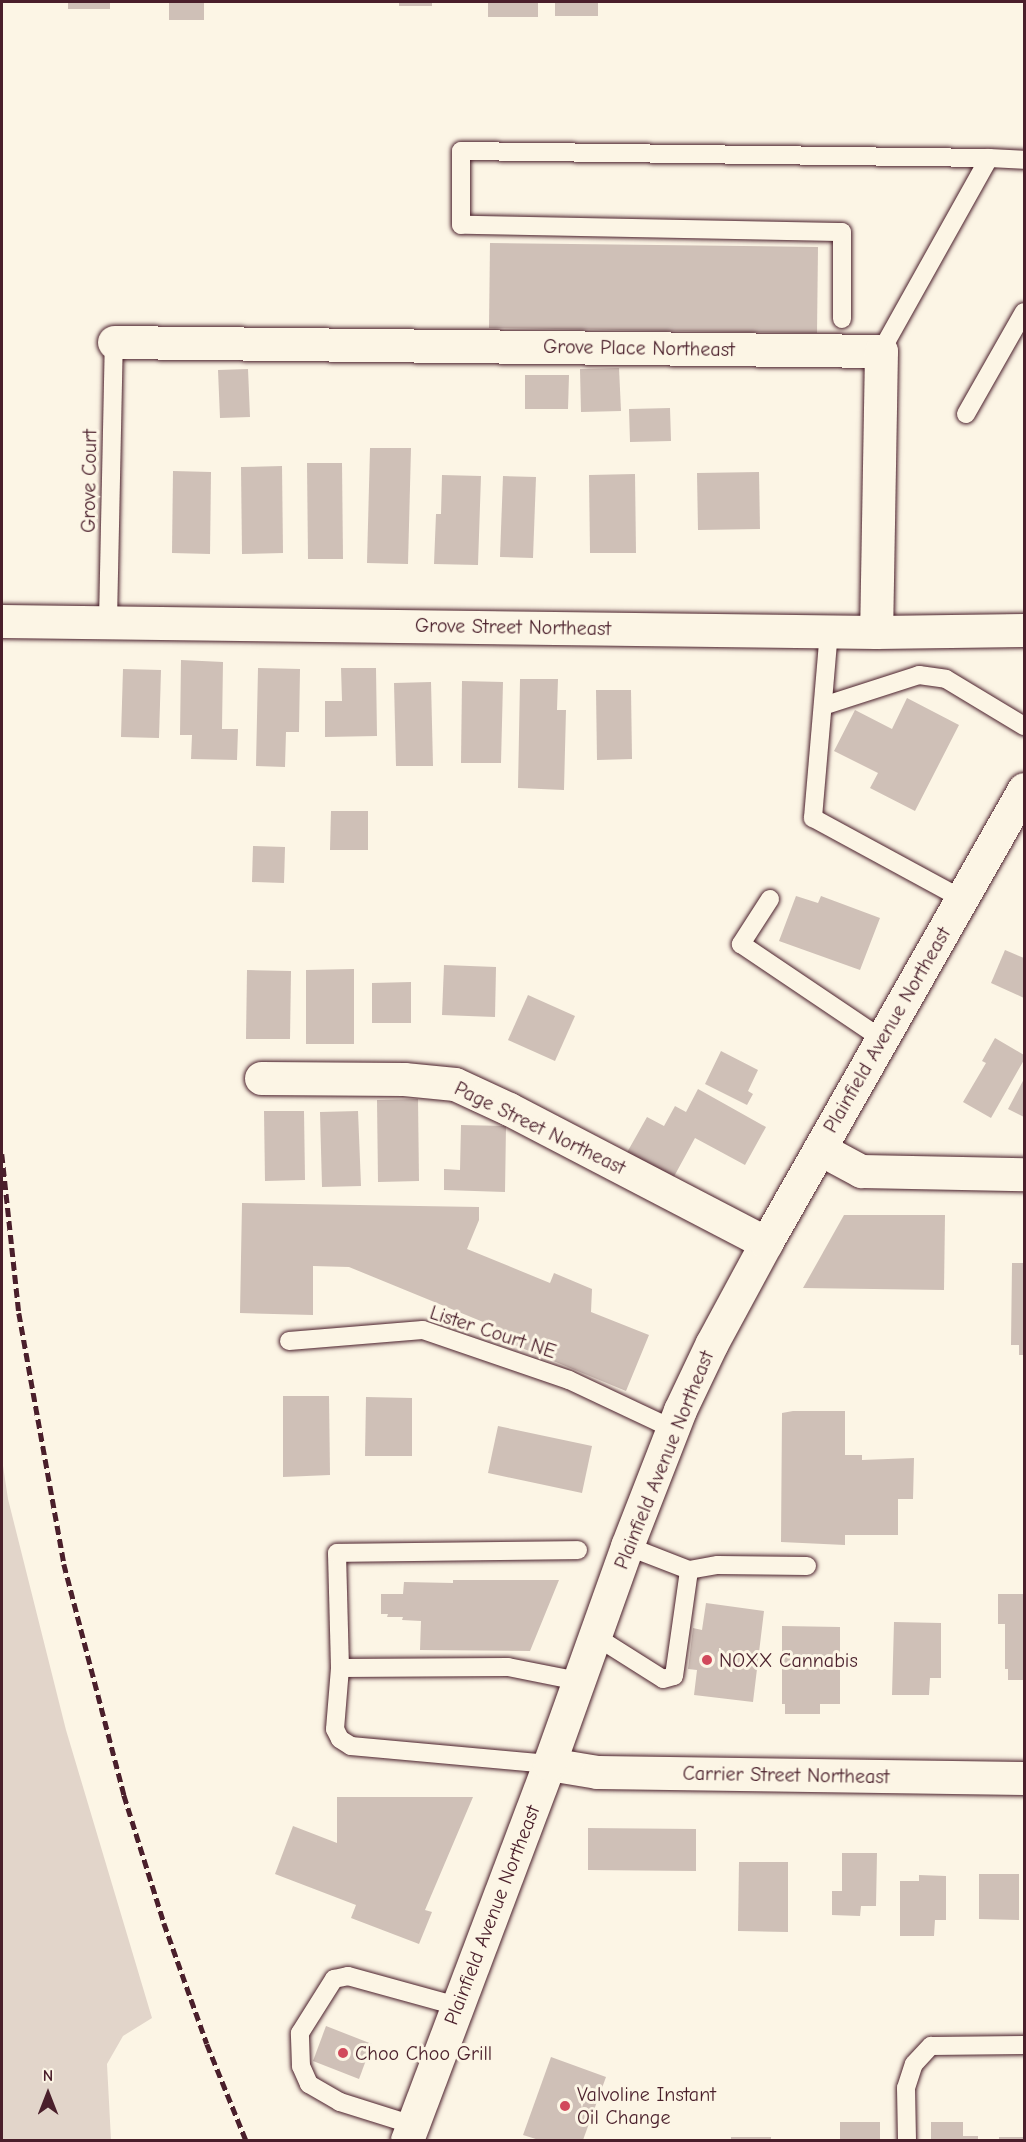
<!DOCTYPE html>
<style>
body{margin:0}
#map{position:relative;width:1026px;height:2142px;overflow:hidden;background:#fcf5e5;font-family:"Comic Neue",sans-serif}
div>[style]{position:absolute}
[style*='--x']{left:calc(var(--x)*1px);top:calc(var(--y)*1px);width:calc(var(--w)*1px);rotate:calc(var(--a)*1deg)}
.green>*{inset:0;background:#e2d5ca}
.building>*{inset:0;background:#cfc0b7}
.roads{filter:drop-shadow(0 0 2px #4a1f2b) drop-shadow(0 0 2px #4a1f2b)}
.service>*{height:18px;margin:-9px;padding:0 9px;transform-origin:9px;border-radius:9px;background:#fcf5e5}
.minor>*{height:33px;margin:-16.5px;padding:0 16.5px;transform-origin:16.5px;border-radius:16.5px;background:#fcf5e5}
.primary>*{height:33px;margin:-16.5px;padding:0 16.5px;transform-origin:16.5px;border-radius:16.5px;background:#fcf5e5}
.rail>*{height:4.5px;margin-top:-2.25px;transform-origin:0;background:repeating-linear-gradient(90deg,#4a1f2b 0 9px,transparent 0 13.5px)}
.dots>*{width:16px;height:16px;translate:-50% -50%;box-sizing:border-box;border:3px solid #fcf5e5;border-radius:50%}
span{translate:-50% -50%;white-space:nowrap;text-align:center;line-height:1.15;-webkit-text-stroke:6px #fcf5e5;paint-order:stroke}
.street-label{font-size:20px;color:#4a1f2b}
.poi-label{font-size:20px;color:#4a1f2b}
.left{translate:0 -50%;text-align:left}
.frame{position:absolute;inset:0;border:3px solid #4a1f2b;pointer-events:none}
.north{position:absolute;left:18px;top:2064px;width:60px;height:60px;-webkit-text-stroke:4px #fcf5e5;paint-order:stroke;rotate:0deg;font-size:16px;font-weight:700;line-height:24px;text-align:center;color:#4a1f2b}
.north::after{content:'';display:block;margin:auto;width:21px;height:27px;background:#4a1f2b;clip-path:polygon(50% 0,100% 100%,50% 72%,0 100%)}
</style>
<div id="map">
<div class="green">
<i style="clip-path:polygon(2px 1459px,8px 1499px,66px 1730px,152px 2018px,123px 2036px,107px 2064px,111px 2140px,2px 2140px)"></i>
</div>
<div class="building">
<i style="clip-path:polygon(68px 2px,110px 2px,110px 9px,68px 9px)"></i>
<i style="clip-path:polygon(169px 2px,204px 2px,204px 20px,169px 20px)"></i>
<i style="clip-path:polygon(399px 2px,432px 2px,432px 6px,399px 6px)"></i>
<i style="clip-path:polygon(488px 2px,538px 2px,538px 17px,488px 17px)"></i>
<i style="clip-path:polygon(555px 2px,598px 2px,598px 16px,555px 16px)"></i>
<i style="clip-path:polygon(490px 243px,818px 247px,817px 333px,489px 328px)"></i>
<i style="clip-path:polygon(619px 368px,621px 411px,581px 412px,580px 369px)"></i>
<i style="clip-path:polygon(248px 369px,250px 417px,220px 418px,218px 370px)"></i>
<i style="clip-path:polygon(525px 375px,569px 375px,568px 409px,525px 409px)"></i>
<i style="clip-path:polygon(670px 408px,671px 441px,630px 442px,629px 409px)"></i>
<i style="clip-path:polygon(370px 448px,411px 448px,408px 564px,367px 563px)"></i>
<i style="clip-path:polygon(307px 463px,342px 463px,343px 559px,308px 559px)"></i>
<i style="clip-path:polygon(282px 466px,283px 553px,242px 554px,241px 467px)"></i>
<i style="clip-path:polygon(173px 471px,211px 472px,210px 554px,172px 553px)"></i>
<i style="clip-path:polygon(759px 472px,760px 529px,698px 530px,697px 473px)"></i>
<i style="clip-path:polygon(635px 474px,636px 553px,590px 553px,589px 475px)"></i>
<i style="clip-path:polygon(442px 475px,481px 476px,478px 565px,434px 564px,436px 514px,441px 514px)"></i>
<i style="clip-path:polygon(503px 476px,536px 477px,533px 558px,500px 557px)"></i>
<i style="clip-path:polygon(181px 660px,223px 662px,222px 729px,238px 729px,237px 760px,191px 759px,192px 735px,180px 735px)"></i>
<i style="clip-path:polygon(258px 668px,300px 669px,299px 732px,286px 732px,285px 767px,256px 766px)"></i>
<i style="clip-path:polygon(341px 668px,376px 668px,377px 736px,325px 737px,325px 701px,342px 701px)"></i>
<i style="clip-path:polygon(123px 669px,161px 670px,159px 738px,121px 737px)"></i>
<i style="clip-path:polygon(520px 679px,558px 679px,557px 710px,566px 710px,564px 790px,518px 788px)"></i>
<i style="clip-path:polygon(462px 681px,503px 682px,501px 763px,461px 763px)"></i>
<i style="clip-path:polygon(431px 682px,433px 766px,396px 766px,394px 683px)"></i>
<i style="clip-path:polygon(596px 690px,631px 690px,632px 759px,597px 760px)"></i>
<i style="clip-path:polygon(907px 698px,959px 725px,915px 811px,870px 788px,878px 773px,834px 751px,855px 710px,892px 729px)"></i>
<i style="clip-path:polygon(331px 811px,368px 811px,368px 850px,330px 850px)"></i>
<i style="clip-path:polygon(253px 846px,285px 847px,284px 883px,252px 882px)"></i>
<i style="clip-path:polygon(796px 896px,818px 903px,821px 896px,880px 918px,860px 970px,779px 941px)"></i>
<i style="clip-path:polygon(1005px 950px,1024px 958px,1024px 998px,991px 983px)"></i>
<i style="clip-path:polygon(444px 965px,496px 967px,495px 1017px,442px 1015px)"></i>
<i style="clip-path:polygon(354px 969px,354px 1044px,306px 1044px,306px 970px)"></i>
<i style="clip-path:polygon(247px 970px,291px 971px,290px 1039px,246px 1039px)"></i>
<i style="clip-path:polygon(411px 982px,411px 1023px,372px 1023px,372px 983px)"></i>
<i style="clip-path:polygon(528px 995px,575px 1016px,555px 1061px,508px 1040px)"></i>
<i style="clip-path:polygon(995px 1038px,1024px 1055px,1024px 1060px,991px 1118px,963px 1102px,986px 1063px,982px 1061px)"></i>
<i style="clip-path:polygon(721px 1051px,758px 1070px,748px 1091px,753px 1094px,747px 1105px,705px 1084px)"></i>
<i style="clip-path:polygon(1024px 1079px,1024px 1117px,1008px 1109px)"></i>
<i style="clip-path:polygon(698px 1089px,766px 1127px,745px 1165px,695px 1138px,671px 1182px,625px 1156px,647px 1117px,664px 1126px,675px 1106px,686px 1112px)"></i>
<i style="clip-path:polygon(418px 1099px,419px 1181px,378px 1182px,377px 1100px)"></i>
<i style="clip-path:polygon(264px 1111px,304px 1111px,305px 1180px,265px 1181px)"></i>
<i style="clip-path:polygon(358px 1111px,361px 1186px,322px 1187px,320px 1112px)"></i>
<i style="clip-path:polygon(461px 1125px,506px 1126px,505px 1192px,444px 1190px,444px 1169px,460px 1170px)"></i>
<i style="clip-path:polygon(242px 1203px,479px 1207px,479px 1220px,467px 1249px,550px 1283px,554px 1273px,592px 1289px,591px 1312px,649px 1335px,626px 1391px,498px 1338px,522px 1338px,349px 1267px,313px 1266px,313px 1315px,240px 1313px)"></i>
<i style="clip-path:polygon(844px 1215px,945px 1215px,944px 1290px,803px 1288px)"></i>
<i style="clip-path:polygon(1012px 1263px,1024px 1263px,1024px 1355px,1019px 1355px,1019px 1345px,1011px 1345px)"></i>
<i style="clip-path:polygon(283px 1396px,329px 1396px,330px 1475px,283px 1477px)"></i>
<i style="clip-path:polygon(366px 1397px,412px 1398px,412px 1456px,365px 1456px)"></i>
<i style="clip-path:polygon(793px 1411px,845px 1411px,845px 1455px,862px 1455px,862px 1460px,914px 1458px,913px 1499px,898px 1499px,898px 1535px,845px 1535px,845px 1545px,781px 1542px,782px 1413px)"></i>
<i style="clip-path:polygon(498px 1426px,592px 1446px,582px 1493px,488px 1473px)"></i>
<i style="clip-path:polygon(453px 1580px,559px 1580px,530px 1651px,420px 1650px,421px 1621px,402px 1620px,403px 1617px,387px 1617px,388px 1614px,381px 1614px,381px 1594px,403px 1594px,404px 1582px,453px 1583px)"></i>
<i style="clip-path:polygon(998px 1594px,1024px 1594px,1024px 1680px,1008px 1680px,1008px 1669px,1005px 1669px,1005px 1624px,998px 1624px)"></i>
<i style="clip-path:polygon(706px 1603px,764px 1611px,753px 1702px,694px 1695px,697px 1670px,688px 1669px,693px 1628px,702px 1630px)"></i>
<i style="clip-path:polygon(894px 1622px,941px 1623px,941px 1678px,930px 1678px,929px 1695px,892px 1695px)"></i>
<i style="clip-path:polygon(782px 1626px,840px 1627px,840px 1704px,820px 1704px,820px 1714px,785px 1714px,785px 1704px,782px 1704px)"></i>
<i style="clip-path:polygon(337px 1797px,473px 1797px,425px 1910px,432px 1912px,419px 1944px,351px 1918px,356px 1905px,275px 1874px,293px 1826px,337px 1843px)"></i>
<i style="clip-path:polygon(588px 1828px,696px 1829px,696px 1871px,588px 1870px)"></i>
<i style="clip-path:polygon(842px 1853px,877px 1853px,876px 1906px,861px 1906px,860px 1916px,832px 1915px,832px 1891px,842px 1891px)"></i>
<i style="clip-path:polygon(739px 1862px,788px 1862px,788px 1932px,738px 1931px)"></i>
<i style="clip-path:polygon(979px 1874px,1019px 1874px,1019px 1920px,979px 1919px)"></i>
<i style="clip-path:polygon(919px 1875px,946px 1876px,946px 1920px,935px 1920px,934px 1936px,900px 1936px,900px 1881px,919px 1881px)"></i>
<i style="clip-path:polygon(326px 2026px,372px 2044px,359px 2079px,313px 2061px)"></i>
<i style="clip-path:polygon(551px 2057px,606px 2077px,583px 2140px,539px 2140px,523px 2135px)"></i>
<i style="clip-path:polygon(840px 2122px,880px 2122px,880px 2140px,840px 2140px)"></i>
<i style="clip-path:polygon(931px 2122px,963px 2122px,963px 2136px,978px 2136px,978px 2140px,931px 2140px)"></i>
<i style="clip-path:polygon(731px 2137px,771px 2137px,771px 2140px,731px 2140px)"></i>
<i style="clip-path:polygon(999px 2137px,1024px 2137px,1024px 2140px,999px 2140px)"></i>
</div>
<div class="roads">
<div class="service">
<i style="--x:989;--y:158;--w:35;--a:3"></i>
<i style="--x:842;--y:319;--w:87;--a:-90"></i>
<i style="--x:842;--y:232;--w:381;--a:-178.9"></i>
<i style="--x:461;--y:225;--w:74;--a:-90"></i>
<i style="--x:461;--y:151;--w:528;--a:0.76"></i>
<i style="--x:989;--y:158;--w:221;--a:119.2"></i>
<i style="--x:966;--y:414;--w:117;--a:-60.4"></i>
<i style="--x:108;--y:621;--w:279;--a:-88.8"></i>
<i style="--x:829;--y:631;--w:188;--a:94.9"></i>
<i style="--x:813;--y:818;--w:170;--a:28.5"></i>
<i style="--x:823;--y:706;--w:101;--a:-17.9"></i>
<i style="--x:919;--y:675;--w:27;--a:8"></i>
<i style="--x:946;--y:679;--w:91;--a:31.1"></i>
<i style="--x:770;--y:899;--w:54;--a:122.8"></i>
<i style="--x:741;--y:944;--w:170;--a:34"></i>
<i style="--x:289;--y:1341;--w:134;--a:-4.7"></i>
<i style="--x:423;--y:1330;--w:154;--a:18.9"></i>
<i style="--x:569;--y:1380;--w:115;--a:25.2"></i>
<i style="--x:627;--y:1546;--w:66;--a:21.2"></i>
<i style="--x:689;--y:1570;--w:29;--a:-10"></i>
<i style="--x:718;--y:1565;--w:89;--a:0.6"></i>
<i style="--x:595;--y:1636;--w:80;--a:32.3"></i>
<i style="--x:663;--y:1679;--w:11;--a:-15"></i>
<i style="--x:674;--y:1676;--w:107;--a:-81.9"></i>
<i style="--x:340;--y:1668;--w:115;--a:-91.5"></i>
<i style="--x:337;--y:1553;--w:241;--a:-0.7"></i>
<i style="--x:549;--y:1764;--w:199;--a:-174.8"></i>
<i style="--x:351;--y:1746;--w:13;--a:-148"></i>
<i style="--x:340;--y:1739;--w:11;--a:-117"></i>
<i style="--x:335;--y:1729;--w:61;--a:-85.3"></i>
<i style="--x:340;--y:1668;--w:168;--a:-0.3"></i>
<i style="--x:508;--y:1667;--w:71;--a:11.3"></i>
<i style="--x:413;--y:2125;--w:77;--a:-162.5"></i>
<i style="--x:340;--y:2102;--w:36;--a:-150"></i>
<i style="--x:309;--y:2084;--w:20;--a:-114"></i>
<i style="--x:301;--y:2066;--w:33;--a:-92"></i>
<i style="--x:300;--y:2033;--w:64;--a:-57.8"></i>
<i style="--x:334;--y:1979;--w:14;--a:-12"></i>
<i style="--x:348;--y:1976;--w:113;--a:15.4"></i>
<i style="--x:907;--y:2140;--w:52;--a:-91.1"></i>
<i style="--x:906;--y:2088;--w:25;--a:-72"></i>
<i style="--x:914;--y:2064;--w:25;--a:-47"></i>
<i style="--x:931;--y:2046;--w:93;--a:-0.6"></i>
</div>
<div class="minor">
<i style="--x:114;--y:342;--w:767;--a:0.67"></i>
<i style="--x:881;--y:351;--w:281;--a:91"></i>
<i style="--x:2;--y:621;--w:874;--a:0.72"></i>
<i style="--x:876;--y:632;--w:148;--a:-0.8"></i>
<i style="--x:261;--y:1078;--w:143;--a:0.4"></i>
<i style="--x:404;--y:1079;--w:51;--a:5.6"></i>
<i style="--x:455;--y:1084;--w:60;--a:24.8"></i>
<i style="--x:509;--y:1109;--w:290;--a:27.5"></i>
<i style="--x:820;--y:1149;--w:47;--a:28.2"></i>
<i style="--x:861;--y:1171;--w:163;--a:1.1"></i>
<i style="--x:549;--y:1764;--w:49;--a:9.5"></i>
<i style="--x:597;--y:1772;--w:427;--a:0.8"></i>
</div>
<div class="primary">
<i style="--x:407;--y:2140;--w:402;--a:-69.3"></i>
<i style="--x:549;--y:1764;--w:232;--a:-70.3"></i>
<i style="--x:627;--y:1546;--w:146;--a:-68.7"></i>
<i style="--x:680;--y:1410;--w:74;--a:-64.5"></i>
<i style="--x:712;--y:1343;--w:114;--a:-61.6"></i>
<i style="--x:766;--y:1243;--w:522;--a:-60.39"></i>
</div>
</div>
<div class="rail">
<i style="--x:2;--y:1154;--w:160;--a:83.9"></i>
<i style="--x:19;--y:1313;--w:255;--a:79.8"></i>
<i style="--x:64;--y:1564;--w:239;--a:75.4"></i>
<i style="--x:124;--y:1795;--w:134;--a:72.6"></i>
<i style="--x:164;--y:1923;--w:128;--a:70.4"></i>
<i style="--x:207;--y:2044;--w:104;--a:67.9"></i>
</div>
<div class="dots">
<i style="left:707px;top:1660px;background:#d1495b"></i>
<i style="left:343px;top:2053px;background:#d1495b"></i>
<i style="left:565px;top:2106px;background:#d1495b"></i>
</div>
<div class="street-label">
<span style="left:639px;top:348px;rotate:1deg">Grove Place Northeast</span>
<span style="left:89px;top:481px;rotate:-89deg">Grove Court</span>
<span style="left:513px;top:627px;rotate:1deg">Grove Street Northeast</span>
<span style="left:887px;top:1030px;rotate:-60deg">Plainfield Avenue Northeast</span>
<span style="left:540px;top:1128px;rotate:26deg">Page Street Northeast</span>
<span style="left:493px;top:1332px;rotate:18deg">Lister Court NE</span>
<span style="left:664px;top:1460px;rotate:-68deg">Plainfield Avenue Northeast</span>
<span style="left:786px;top:1775px;rotate:1deg">Carrier Street Northeast</span>
<span style="left:492px;top:1915px;rotate:-69deg">Plainfield Avenue Northeast</span>
</div>
<div class="poi-label">
<span class="left" style="left:719px;top:1660px">NOXX Cannabis</span>
<span class="left" style="left:355px;top:2053px">Choo Choo Grill</span>
<span class="left" style="left:577px;top:2106px">Valvoline Instant<br>Oil Change</span>
</div>
<div class="frame"></div>
<div class="north">N</div>
</div>
